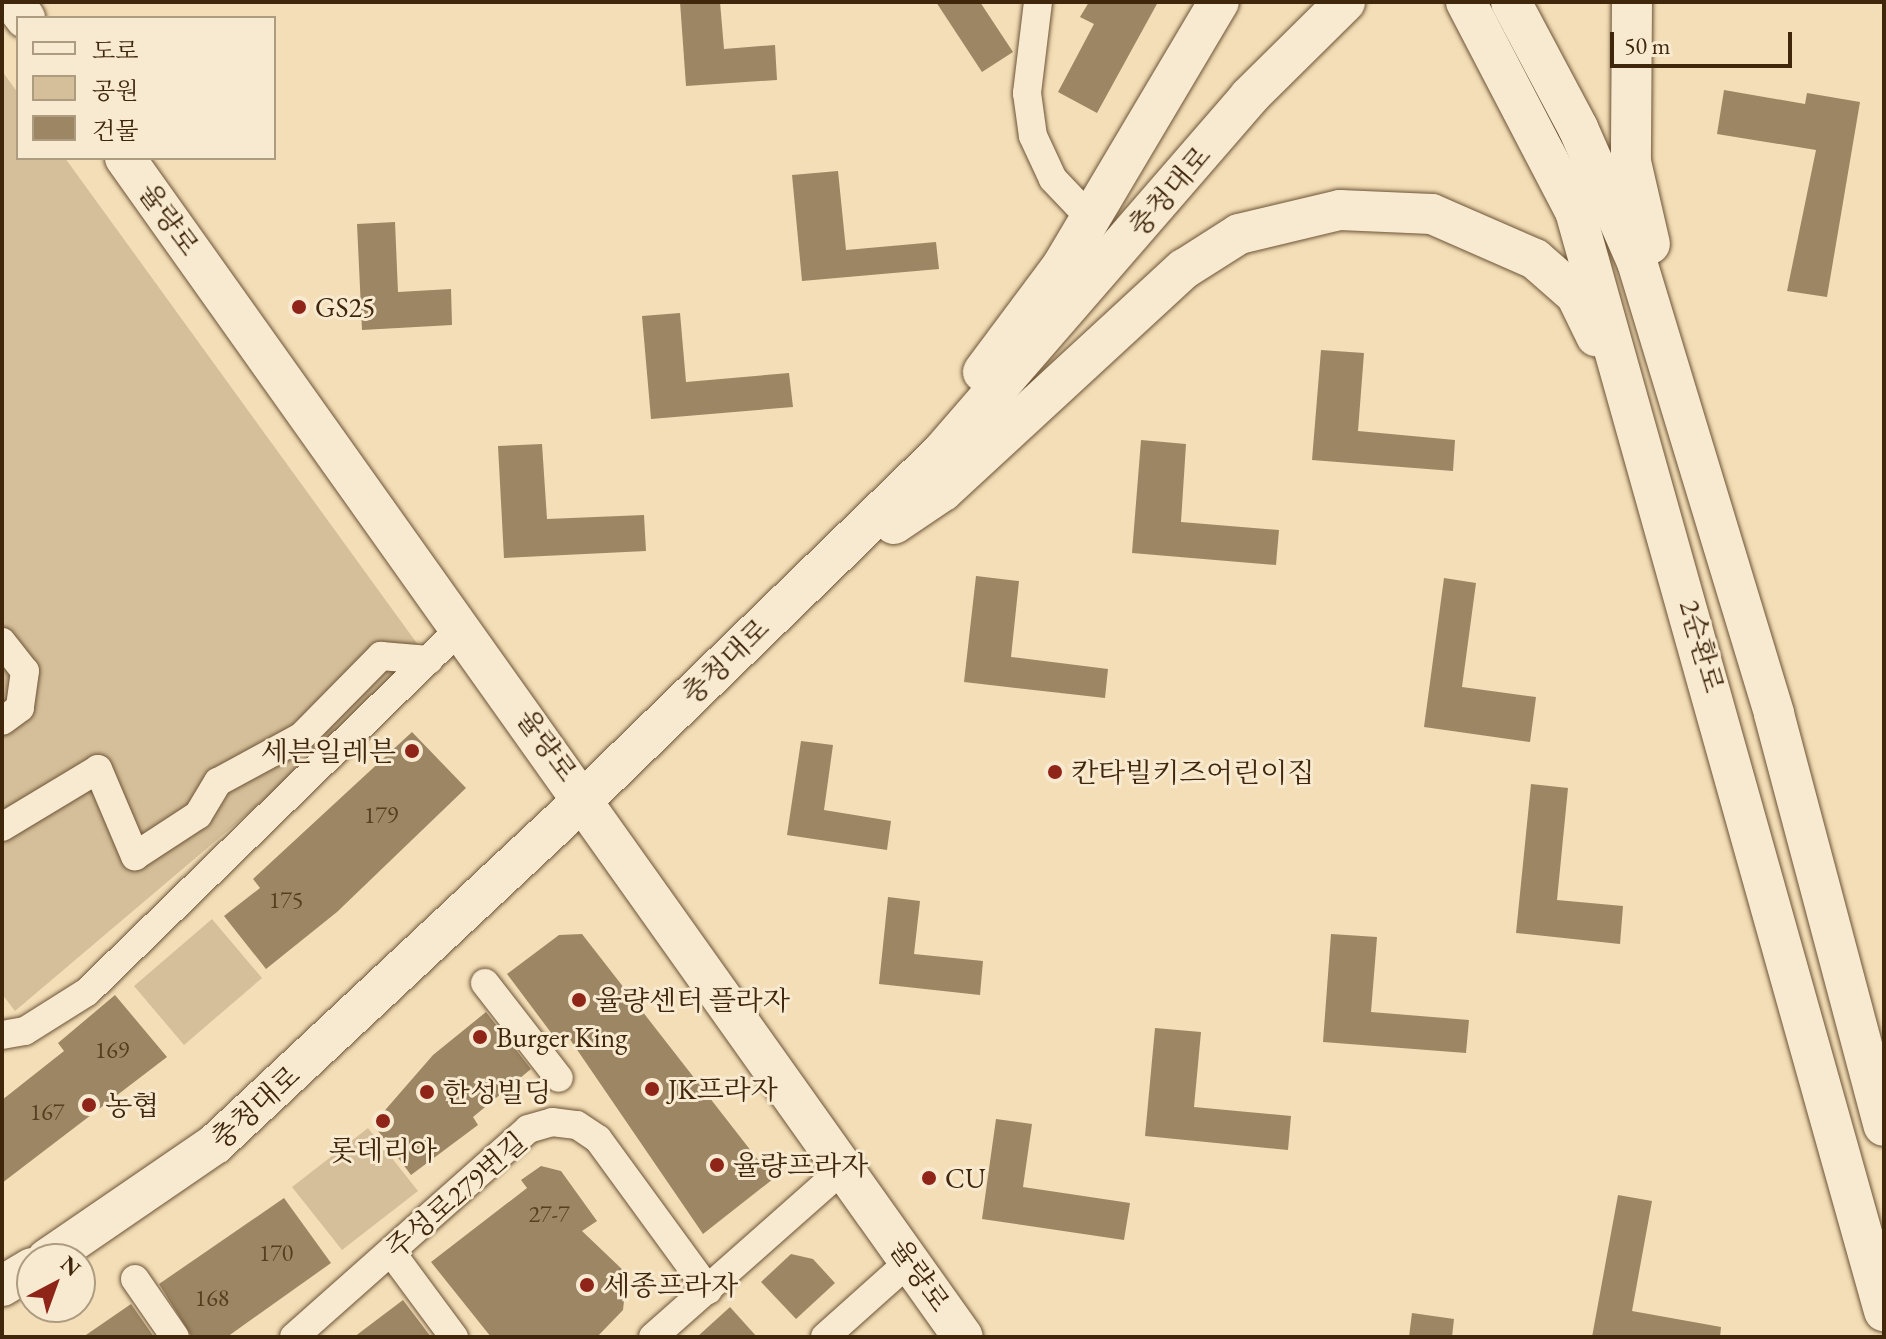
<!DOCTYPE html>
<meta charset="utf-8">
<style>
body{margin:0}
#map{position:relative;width:1886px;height:1339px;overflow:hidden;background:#f3deb7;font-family:"EB Garamond","Noto Serif KR",serif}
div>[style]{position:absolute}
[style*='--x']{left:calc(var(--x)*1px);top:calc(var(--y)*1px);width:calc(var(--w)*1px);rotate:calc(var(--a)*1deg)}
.green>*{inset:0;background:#d5bf9a}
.building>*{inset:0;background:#9d8664}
.roads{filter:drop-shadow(0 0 2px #6d5436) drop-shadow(0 0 2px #6d5436)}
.street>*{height:28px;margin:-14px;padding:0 14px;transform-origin:14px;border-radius:14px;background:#f7ead0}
.secondary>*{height:40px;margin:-20px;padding:0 20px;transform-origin:20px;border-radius:20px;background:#f7ead0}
.dots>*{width:22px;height:22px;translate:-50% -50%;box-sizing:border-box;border:4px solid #f7ead0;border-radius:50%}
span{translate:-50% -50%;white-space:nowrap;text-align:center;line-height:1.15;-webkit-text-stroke:6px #f7ead0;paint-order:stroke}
.number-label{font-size:24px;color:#573e21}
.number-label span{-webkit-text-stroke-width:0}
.street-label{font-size:28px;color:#40260b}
.poi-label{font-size:28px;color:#40260b}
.left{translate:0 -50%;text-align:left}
.right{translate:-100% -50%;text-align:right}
.frame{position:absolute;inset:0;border:4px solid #40260b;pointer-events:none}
.legend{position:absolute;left:16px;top:16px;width:260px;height:144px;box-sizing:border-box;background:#f7ead0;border:2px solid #ae9c81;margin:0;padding:10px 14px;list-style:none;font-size:24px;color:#40260b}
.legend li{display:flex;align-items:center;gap:16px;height:40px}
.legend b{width:40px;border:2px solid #ae9c81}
.north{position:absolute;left:16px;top:1243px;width:80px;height:80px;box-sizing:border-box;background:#f7ead0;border:2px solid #ae9c81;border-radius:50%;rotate:41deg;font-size:22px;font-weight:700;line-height:32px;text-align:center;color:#40260b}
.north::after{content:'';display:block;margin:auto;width:28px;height:36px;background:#8f2418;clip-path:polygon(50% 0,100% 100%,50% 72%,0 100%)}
.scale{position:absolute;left:1610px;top:32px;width:182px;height:36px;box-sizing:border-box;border:4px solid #40260b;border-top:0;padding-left:10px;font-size:24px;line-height:28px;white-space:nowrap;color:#40260b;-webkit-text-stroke:6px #f7ead0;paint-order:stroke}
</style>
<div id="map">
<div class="green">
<i style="clip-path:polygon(2px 71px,18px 93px,18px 158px,65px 158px,429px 660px,15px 1011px,2px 994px)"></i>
<i style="clip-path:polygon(212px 919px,262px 978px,184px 1045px,134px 986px)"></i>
<i style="clip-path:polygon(368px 1128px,418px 1191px,342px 1250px,292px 1187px)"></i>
</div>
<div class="building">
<i style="clip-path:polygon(680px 2px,720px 2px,724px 49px,775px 45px,777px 80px,686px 86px)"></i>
<i style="clip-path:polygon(936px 2px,980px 2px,1013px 52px,982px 72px)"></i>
<i style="clip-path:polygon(1089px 2px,1158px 2px,1097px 113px,1058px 92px,1094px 24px,1080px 17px)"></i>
<i style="clip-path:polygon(1724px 90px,1805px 104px,1807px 93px,1860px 102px,1827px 297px,1787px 291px,1816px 150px,1717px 134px)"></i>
<i style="clip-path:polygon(838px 171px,846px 250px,936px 242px,939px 269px,802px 281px,792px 175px)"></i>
<i style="clip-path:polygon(395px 222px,398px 292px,451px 289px,452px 325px,362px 330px,357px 224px)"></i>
<i style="clip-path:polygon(680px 313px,686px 382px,789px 373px,793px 407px,651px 419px,642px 316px)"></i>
<i style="clip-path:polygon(1321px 350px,1364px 353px,1358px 431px,1455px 440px,1453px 471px,1312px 460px)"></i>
<i style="clip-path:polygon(1141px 440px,1186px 444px,1181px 522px,1279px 530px,1276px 565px,1132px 553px)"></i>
<i style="clip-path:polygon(542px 444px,547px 519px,644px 515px,646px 551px,504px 558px,498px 446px)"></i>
<i style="clip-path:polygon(976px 576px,1019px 581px,1011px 657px,1108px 669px,1105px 698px,964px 682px)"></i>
<i style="clip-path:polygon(1444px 578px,1476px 583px,1462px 687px,1536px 697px,1530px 742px,1424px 727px)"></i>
<i style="clip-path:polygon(412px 732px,466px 788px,337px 912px,266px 969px,224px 916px,260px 888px,253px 879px)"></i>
<i style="clip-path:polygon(801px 741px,833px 745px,824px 810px,891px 821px,887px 850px,787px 835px)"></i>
<i style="clip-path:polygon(1531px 784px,1568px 788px,1557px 900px,1623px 906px,1620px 944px,1516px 933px)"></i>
<i style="clip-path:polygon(888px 897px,920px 901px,914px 954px,983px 961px,980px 995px,879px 984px)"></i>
<i style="clip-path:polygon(582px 934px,773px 1179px,703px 1234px,567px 1035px,558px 1042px,507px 974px,559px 935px)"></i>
<i style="clip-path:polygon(1331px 934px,1377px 937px,1371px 1012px,1469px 1020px,1466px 1053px,1323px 1042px)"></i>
<i style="clip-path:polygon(115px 995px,167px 1057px,2px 1183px,2px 1100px,64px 1051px,58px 1043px)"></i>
<i style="clip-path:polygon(486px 1012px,531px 1069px,473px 1117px,478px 1125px,411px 1175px,373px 1124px,433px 1055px)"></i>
<i style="clip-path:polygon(1155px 1028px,1201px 1032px,1194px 1107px,1291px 1116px,1288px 1150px,1145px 1136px)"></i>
<i style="clip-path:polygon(996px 1119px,1032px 1124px,1023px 1187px,1130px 1203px,1124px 1240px,982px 1219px)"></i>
<i style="clip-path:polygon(541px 1166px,561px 1171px,597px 1221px,582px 1231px,627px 1274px,623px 1310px,597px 1337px,491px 1337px,431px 1262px,527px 1188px,521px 1180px)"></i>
<i style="clip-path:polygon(1618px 1195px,1652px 1201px,1632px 1311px,1721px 1327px,1720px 1337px,1592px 1337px)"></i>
<i style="clip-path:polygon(284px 1198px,331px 1263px,227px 1337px,192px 1337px,159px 1284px)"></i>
<i style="clip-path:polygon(791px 1254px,813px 1259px,835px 1283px,796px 1319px,761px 1282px)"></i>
<i style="clip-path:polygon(403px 1300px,431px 1337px,354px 1337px)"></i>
<i style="clip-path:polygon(131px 1304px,154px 1337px,83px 1337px)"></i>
<i style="clip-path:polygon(730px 1307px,757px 1337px,697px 1337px)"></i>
<i style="clip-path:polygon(1412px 1313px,1454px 1319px,1452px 1337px,1409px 1337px)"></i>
</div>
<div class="roads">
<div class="street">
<i style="--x:1038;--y:2;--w:92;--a:96.9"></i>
<i style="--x:1027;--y:93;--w:43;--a:82.1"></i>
<i style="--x:1033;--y:136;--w:47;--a:65.1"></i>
<i style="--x:1053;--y:179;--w:54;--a:46.5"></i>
<i style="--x:2;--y:642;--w:37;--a:52"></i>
<i style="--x:25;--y:671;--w:37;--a:98"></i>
<i style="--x:20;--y:708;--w:22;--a:144"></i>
<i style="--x:2;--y:827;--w:112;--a:-31.1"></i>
<i style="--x:98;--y:769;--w:95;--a:67"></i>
<i style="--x:135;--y:856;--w:75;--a:-33.1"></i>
<i style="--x:198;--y:815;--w:39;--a:-59"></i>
<i style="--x:218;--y:782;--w:94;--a:-28.5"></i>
<i style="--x:301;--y:737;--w:114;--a:-45.4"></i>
<i style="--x:381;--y:656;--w:48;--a:4.8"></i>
<i style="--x:485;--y:983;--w:120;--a:52.1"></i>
<i style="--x:2;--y:1035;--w:23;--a:-10"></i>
<i style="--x:25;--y:1031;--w:73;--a:-32.2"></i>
<i style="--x:87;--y:992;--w:523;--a:-44.23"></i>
<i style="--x:391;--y:1252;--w:106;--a:53.5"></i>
<i style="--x:135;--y:1279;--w:70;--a:55.4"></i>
<i style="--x:294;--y:1337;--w:313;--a:-41.6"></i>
<i style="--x:528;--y:1129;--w:25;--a:-16"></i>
<i style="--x:552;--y:1122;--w:25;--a:7"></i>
<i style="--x:577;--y:1125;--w:25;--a:34"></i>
<i style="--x:598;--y:1139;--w:187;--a:53.9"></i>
<i style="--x:653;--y:1337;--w:255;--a:-41.5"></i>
<i style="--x:825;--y:1337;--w:114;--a:-41.8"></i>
</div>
<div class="secondary">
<i style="--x:13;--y:2;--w:20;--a:53"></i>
<i style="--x:1466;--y:2;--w:236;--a:62.5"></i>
<i style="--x:1575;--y:211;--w:1143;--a:74.31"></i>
<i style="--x:1511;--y:2;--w:143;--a:62"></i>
<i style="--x:1578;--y:128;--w:146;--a:66.2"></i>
<i style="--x:1637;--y:262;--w:472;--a:73.1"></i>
<i style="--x:1774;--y:714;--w:426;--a:75.1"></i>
<i style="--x:1632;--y:2;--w:160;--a:90.4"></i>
<i style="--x:1631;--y:162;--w:84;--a:77"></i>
<i style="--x:125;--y:158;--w:1446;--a:54.6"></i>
<i style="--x:983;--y:372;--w:132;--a:-53.3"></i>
<i style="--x:1062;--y:266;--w:307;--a:-59.3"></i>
<i style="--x:894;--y:524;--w:59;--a:-34"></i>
<i style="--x:943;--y:491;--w:328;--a:-42.7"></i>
<i style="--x:1184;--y:269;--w:65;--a:-32.5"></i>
<i style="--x:1239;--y:234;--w:104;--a:-13.4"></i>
<i style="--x:1340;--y:210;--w:92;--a:2.5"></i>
<i style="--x:1432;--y:214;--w:112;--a:23.6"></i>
<i style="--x:1535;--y:259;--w:55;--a:41.3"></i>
<i style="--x:1576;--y:295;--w:46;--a:64"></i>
<i style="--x:47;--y:1259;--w:204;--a:-34.4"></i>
<i style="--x:215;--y:1144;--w:507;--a:-43.08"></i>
<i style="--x:585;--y:798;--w:496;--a:-44.1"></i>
<i style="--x:941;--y:453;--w:471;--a:-49.1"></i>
<i style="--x:1249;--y:97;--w:135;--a:-44.7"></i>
<i style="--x:2;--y:1286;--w:35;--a:-31"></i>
</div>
</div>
<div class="dots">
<i style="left:299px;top:307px;background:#8f2418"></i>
<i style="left:412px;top:751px;background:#8f2418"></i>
<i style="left:1055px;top:772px;background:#8f2418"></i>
<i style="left:579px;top:1000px;background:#8f2418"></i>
<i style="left:480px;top:1037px;background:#8f2418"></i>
<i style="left:652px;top:1089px;background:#8f2418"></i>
<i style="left:427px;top:1092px;background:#8f2418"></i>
<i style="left:89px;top:1105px;background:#8f2418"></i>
<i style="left:383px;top:1121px;background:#8f2418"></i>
<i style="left:717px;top:1165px;background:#8f2418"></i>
<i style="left:929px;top:1178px;background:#8f2418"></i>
<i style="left:587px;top:1285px;background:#8f2418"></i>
</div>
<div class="number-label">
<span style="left:381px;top:815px">179</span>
<span style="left:286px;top:900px">175</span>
<span style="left:112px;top:1050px">169</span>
<span style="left:47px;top:1112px">167</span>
<span style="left:549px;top:1214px">27-7</span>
<span style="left:276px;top:1253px">170</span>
<span style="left:212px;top:1298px">168</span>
</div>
<div class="street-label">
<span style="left:1169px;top:191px;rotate:-49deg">충청대로</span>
<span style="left:169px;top:219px;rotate:54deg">율량로</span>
<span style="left:1702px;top:646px;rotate:74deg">2순환로</span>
<span style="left:725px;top:661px;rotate:-44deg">충청대로</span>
<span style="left:547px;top:745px;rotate:54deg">율량로</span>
<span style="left:255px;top:1107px;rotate:-42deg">충청대로</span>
<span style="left:456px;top:1195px;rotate:-41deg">주성로279번길</span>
<span style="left:920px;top:1275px;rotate:55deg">율량로</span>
</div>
<div class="poi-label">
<span class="left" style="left:315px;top:307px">GS25</span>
<span class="right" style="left:396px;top:751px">세븐일레븐</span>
<span class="left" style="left:1071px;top:772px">칸타빌키즈어린이집</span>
<span class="left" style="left:595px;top:1000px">율량센터 플라자</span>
<span class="left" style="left:496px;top:1037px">Burger King</span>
<span class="left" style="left:668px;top:1089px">JK프라자</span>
<span class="left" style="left:443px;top:1092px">한성빌딩</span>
<span class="left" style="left:105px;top:1105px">농협</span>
<span style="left:383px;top:1150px">롯데리아</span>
<span class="left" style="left:733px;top:1165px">율량프라자</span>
<span class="left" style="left:945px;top:1178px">CU</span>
<span class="left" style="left:603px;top:1285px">세종프라자</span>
</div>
<div class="frame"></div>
<ul class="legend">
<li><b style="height:10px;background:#f7ead0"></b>도로</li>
<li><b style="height:22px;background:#d5bf9a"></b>공원</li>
<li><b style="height:22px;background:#9d8664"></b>건물</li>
</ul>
<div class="north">N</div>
<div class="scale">50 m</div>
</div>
